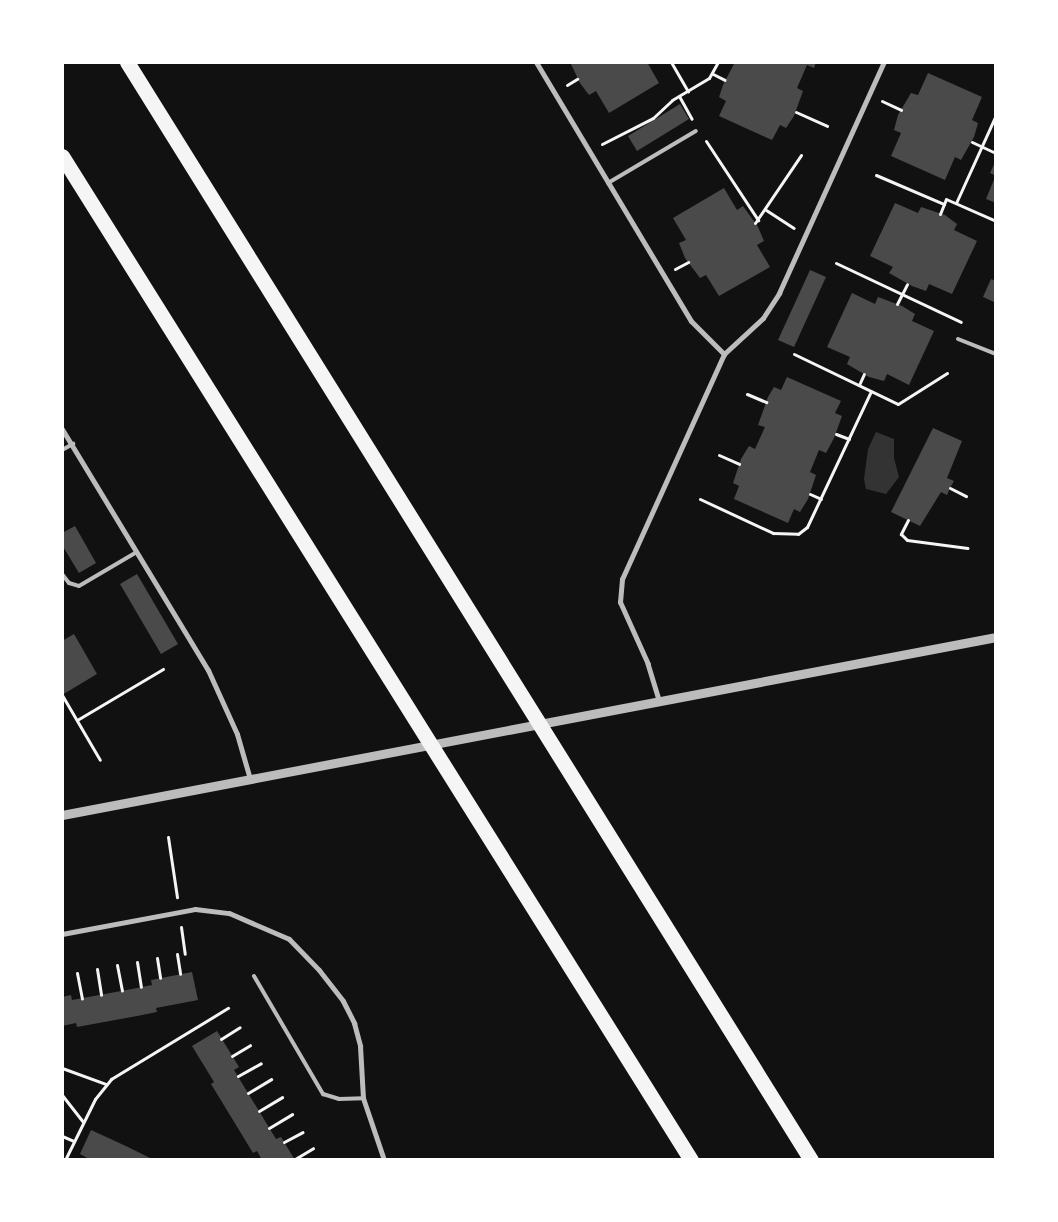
<!DOCTYPE html>
<style>
body{margin:0}
#map{position:relative;width:1058px;height:1222px;overflow:hidden;background:#111;font-family:Figtree,sans-serif}
div>[style]{position:absolute}
[style*='--x']{left:calc(var(--x)*1px);top:calc(var(--y)*1px);width:calc(var(--w)*1px);rotate:calc(var(--a)*1deg)}
.water>*{inset:0;background:#333}
.building>*{inset:0;background:#4a4a4a}
.path>*{height:3px;margin:-1.5px;padding:0 1.5px;transform-origin:1.5px;border-radius:1.5px;background:#f5f5f5}
.service>*{height:4px;margin:-2px;padding:0 2px;transform-origin:2px;border-radius:2px;background:#bcbcbc}
.minor>*{height:5px;margin:-2.5px;padding:0 2.5px;transform-origin:2.5px;border-radius:2.5px;background:#bcbcbc}
.tertiary>*{height:9px;margin:-4.5px;padding:0 4.5px;transform-origin:4.5px;border-radius:4.5px;background:#bcbcbc}
.motorway>*{height:15px;margin:-7.5px;padding:0 7.5px;transform-origin:7.5px;border-radius:7.5px;background:#f5f5f5}
span{translate:-50% -50%;white-space:nowrap;text-align:center;line-height:1.15;-webkit-text-stroke:4px #fff;paint-order:stroke}
.frame{position:absolute;inset:0;border:64px solid #fff;pointer-events:none}
</style>
<div id="map">
<div class="water">
<i style="clip-path:polygon(876px 432px,894px 439px,894px 458px,899px 477px,886px 494px,866px 489px,864px 479px,868px 449px)"></i>
</div>
<div class="building">
<i style="clip-path:polygon(570px 62px,647px 62px,659px 83px,609px 113px,596px 91px,589px 95px,580px 83px)"></i>
<i style="clip-path:polygon(735px 62px,816px 62px,814px 68px,807px 65px,797px 88px,803px 91px,794px 116px,786px 128px,780px 125px,772px 140px,719px 116px,726px 101px,719px 97px,723px 85px)"></i>
<i style="clip-path:polygon(928px 73px,982px 97px,972px 120px,978px 123px,974px 137px,961px 160px,955px 157px,945px 180px,891px 156px,901px 133px,894px 130px,898px 115px,911px 93px,918px 95px)"></i>
<i style="clip-path:polygon(680px 104px,689px 119px,637px 151px,628px 136px)"></i>
<i style="clip-path:polygon(996px 160px,996px 176px,990px 173px)"></i>
<i style="clip-path:polygon(995px 177px,996px 177px,996px 203px,986px 199px)"></i>
<i style="clip-path:polygon(724px 188px,737px 210px,743px 206px,758px 227px,764px 241px,757px 245px,770px 267px,719px 296px,706px 275px,700px 278px,685px 258px,679px 243px,686px 240px,673px 218px)"></i>
<i style="clip-path:polygon(895px 203px,918px 213px,921px 207px,945px 215px,957px 224px,954px 230px,977px 241px,952px 294px,929px 284px,926px 291px,912px 286px,889px 273px,893px 267px,870px 256px)"></i>
<i style="clip-path:polygon(810px 270px,826px 277px,794px 347px,778px 340px)"></i>
<i style="clip-path:polygon(991px 279px,996px 281px,996px 303px,983px 297px)"></i>
<i style="clip-path:polygon(852px 293px,875px 304px,878px 297px,902px 306px,915px 314px,912px 321px,934px 331px,909px 385px,887px 374px,884px 381px,869px 377px,847px 364px,850px 357px,827px 347px)"></i>
<i style="clip-path:polygon(787px 377px,841px 401px,835px 413px,842px 416px,834px 438px,826px 453px,819px 450px,810px 472px,816px 475px,808px 499px,800px 512px,794px 509px,788px 523px,734px 499px,739px 486px,733px 483px,741px 459px,749px 446px,755px 449px,765px 427px,758px 425px,768px 397px,774px 387px,781px 390px)"></i>
<i style="clip-path:polygon(933px 428px,962px 441px,947px 478px,954px 481px,950px 488px,947px 495px,941px 492px,920px 526px,891px 512px)"></i>
<i style="clip-path:polygon(75px 526px,96px 563px,79px 573px,62px 545px,62px 533px)"></i>
<i style="clip-path:polygon(137px 574px,178px 644px,161px 654px,120px 584px)"></i>
<i style="clip-path:polygon(74px 634px,97px 674px,62px 695px,62px 641px)"></i>
<i style="clip-path:polygon(192px 972px,198px 1000px,156px 1008px,157px 1012px,137px 1016px,77px 1027px,76px 1023px,62px 1026px,62px 997px,71px 995px,72px 1000px,132px 989px,152px 985px,151px 980px)"></i>
<i style="clip-path:polygon(217px 1031px,239px 1067px,234px 1070px,276px 1139px,281px 1137px,295px 1160px,262px 1160px,257px 1151px,253px 1153px,211px 1084px,214px 1082px,192px 1046px)"></i>
<i style="clip-path:polygon(91px 1130px,128px 1147px,154px 1160px,91px 1160px,80px 1154px)"></i>
</div>
<div class="path">
<i style="--x:671;--y:62;--w:34;--a:60"></i>
<i style="--x:713;--y:74;--w:13;--a:27"></i>
<i style="--x:567;--y:85;--w:12;--a:-31"></i>
<i style="--x:679;--y:96;--w:26;--a:61"></i>
<i style="--x:882;--y:101;--w:21;--a:25"></i>
<i style="--x:796;--y:112;--w:34;--a:24"></i>
<i style="--x:706;--y:141;--w:95;--a:56.6"></i>
<i style="--x:972;--y:142;--w:26;--a:25"></i>
<i style="--x:602;--y:144;--w:57;--a:-27"></i>
<i style="--x:653;--y:118;--w:26;--a:-43"></i>
<i style="--x:672;--y:100;--w:43;--a:-30.7"></i>
<i style="--x:709;--y:78;--w:18;--a:-61"></i>
<i style="--x:876;--y:175;--w:74;--a:23.1"></i>
<i style="--x:944;--y:204;--w:5;--a:-68"></i>
<i style="--x:946;--y:199;--w:55;--a:23.7"></i>
<i style="--x:956;--y:203;--w:97;--a:-65.6"></i>
<i style="--x:766;--y:210;--w:33;--a:33"></i>
<i style="--x:940;--y:214;--w:11;--a:-68"></i>
<i style="--x:755;--y:223;--w:82;--a:-55.9"></i>
<i style="--x:836;--y:263;--w:138;--a:25.3"></i>
<i style="--x:675;--y:269;--w:15;--a:-28"></i>
<i style="--x:897;--y:304;--w:22;--a:-63"></i>
<i style="--x:794;--y:354;--w:115;--a:25.7"></i>
<i style="--x:898;--y:404;--w:58;--a:-32.3"></i>
<i style="--x:859;--y:385;--w:12;--a:-66"></i>
<i style="--x:747;--y:394;--w:21;--a:23"></i>
<i style="--x:836;--y:434;--w:14;--a:21"></i>
<i style="--x:719;--y:455;--w:22;--a:24"></i>
<i style="--x:950;--y:488;--w:18;--a:27"></i>
<i style="--x:810;--y:494;--w:12;--a:24"></i>
<i style="--x:700;--y:499;--w:81;--a:25"></i>
<i style="--x:773;--y:533;--w:25;--a:2"></i>
<i style="--x:798;--y:534;--w:11;--a:-38"></i>
<i style="--x:807;--y:527;--w:150;--a:-64.8"></i>
<i style="--x:908;--y:520;--w:16;--a:117"></i>
<i style="--x:901;--y:534;--w:8;--a:45"></i>
<i style="--x:907;--y:540;--w:61;--a:7.6"></i>
<i style="--x:62;--y:695;--w:75;--a:59.7"></i>
<i style="--x:77;--y:720;--w:100;--a:-30.7"></i>
<i style="--x:168;--y:837;--w:61;--a:81.5"></i>
<i style="--x:181;--y:927;--w:27;--a:82"></i>
<i style="--x:177;--y:954;--w:20;--a:81"></i>
<i style="--x:157;--y:958;--w:20;--a:81"></i>
<i style="--x:137;--y:962;--w:25;--a:81"></i>
<i style="--x:117;--y:965;--w:26;--a:79"></i>
<i style="--x:97;--y:969;--w:26;--a:81"></i>
<i style="--x:77;--y:973;--w:26;--a:79"></i>
<i style="--x:221;--y:1039;--w:22;--a:-32"></i>
<i style="--x:232;--y:1056;--w:21;--a:-31"></i>
<i style="--x:62;--y:1068;--w:47;--a:20"></i>
<i style="--x:238;--y:1076;--w:26;--a:-29"></i>
<i style="--x:248;--y:1093;--w:27;--a:-31"></i>
<i style="--x:62;--y:1095;--w:34;--a:52"></i>
<i style="--x:259;--y:1111;--w:27;--a:-31"></i>
<i style="--x:269;--y:1128;--w:27;--a:-31"></i>
<i style="--x:62;--y:1136;--w:13;--a:23"></i>
<i style="--x:284;--y:1142;--w:21;--a:-28"></i>
<i style="--x:295;--y:1159;--w:21;--a:-31"></i>
<i style="--x:65;--y:1160;--w:68;--a:-63.8"></i>
<i style="--x:95;--y:1099;--w:26;--a:-51"></i>
<i style="--x:111;--y:1079;--w:137;--a:-31.3"></i>
</div>
<div class="service">
<i style="--x:608;--y:183;--w:102;--a:-30.6"></i>
<i style="--x:958;--y:339;--w:41;--a:21.5"></i>
<i style="--x:62;--y:450;--w:13;--a:-29"></i>
<i style="--x:62;--y:574;--w:11;--a:52"></i>
<i style="--x:69;--y:583;--w:10;--a:17"></i>
<i style="--x:79;--y:586;--w:67;--a:-30.4"></i>
<i style="--x:254;--y:976;--w:137;--a:59.7"></i>
<i style="--x:323;--y:1094;--w:17;--a:17"></i>
<i style="--x:339;--y:1099;--w:24;--a:-2"></i>
</div>
<div class="minor">
<i style="--x:536;--y:62;--w:302;--a:59.1"></i>
<i style="--x:691;--y:321;--w:47;--a:45"></i>
<i style="--x:62;--y:429;--w:282;--a:58.8"></i>
<i style="--x:208;--y:670;--w:70;--a:65.6"></i>
<i style="--x:237;--y:734;--w:47;--a:73.9"></i>
<i style="--x:659;--y:701;--w:39;--a:-107"></i>
<i style="--x:648;--y:664;--w:68;--a:-114.3"></i>
<i style="--x:620;--y:602;--w:23;--a:-85"></i>
<i style="--x:622;--y:579;--w:247;--a:-65.6"></i>
<i style="--x:724;--y:354;--w:53;--a:-42.7"></i>
<i style="--x:763;--y:318;--w:30;--a:-57"></i>
<i style="--x:779;--y:293;--w:254;--a:-65.6"></i>
<i style="--x:62;--y:934;--w:135;--a:-10.6"></i>
<i style="--x:195;--y:909;--w:34;--a:7"></i>
<i style="--x:229;--y:913;--w:65;--a:23.4"></i>
<i style="--x:289;--y:939;--w:43;--a:45.9"></i>
<i style="--x:319;--y:970;--w:39;--a:52"></i>
<i style="--x:343;--y:1001;--w:25;--a:63"></i>
<i style="--x:354;--y:1023;--w:24;--a:75"></i>
<i style="--x:360;--y:1046;--w:52;--a:86.7"></i>
<i style="--x:363;--y:1098;--w:65;--a:71.3"></i>
</div>
<div class="tertiary">
<i style="--x:62;--y:815;--w:951;--a:-10.79"></i>
</div>
<div class="motorway">
<i style="--x:127;--y:62;--w:1294;--a:58.08"></i>
<i style="--x:62;--y:156;--w:1185;--a:57.93"></i>
</div>
<div class="frame"></div>
</div>
